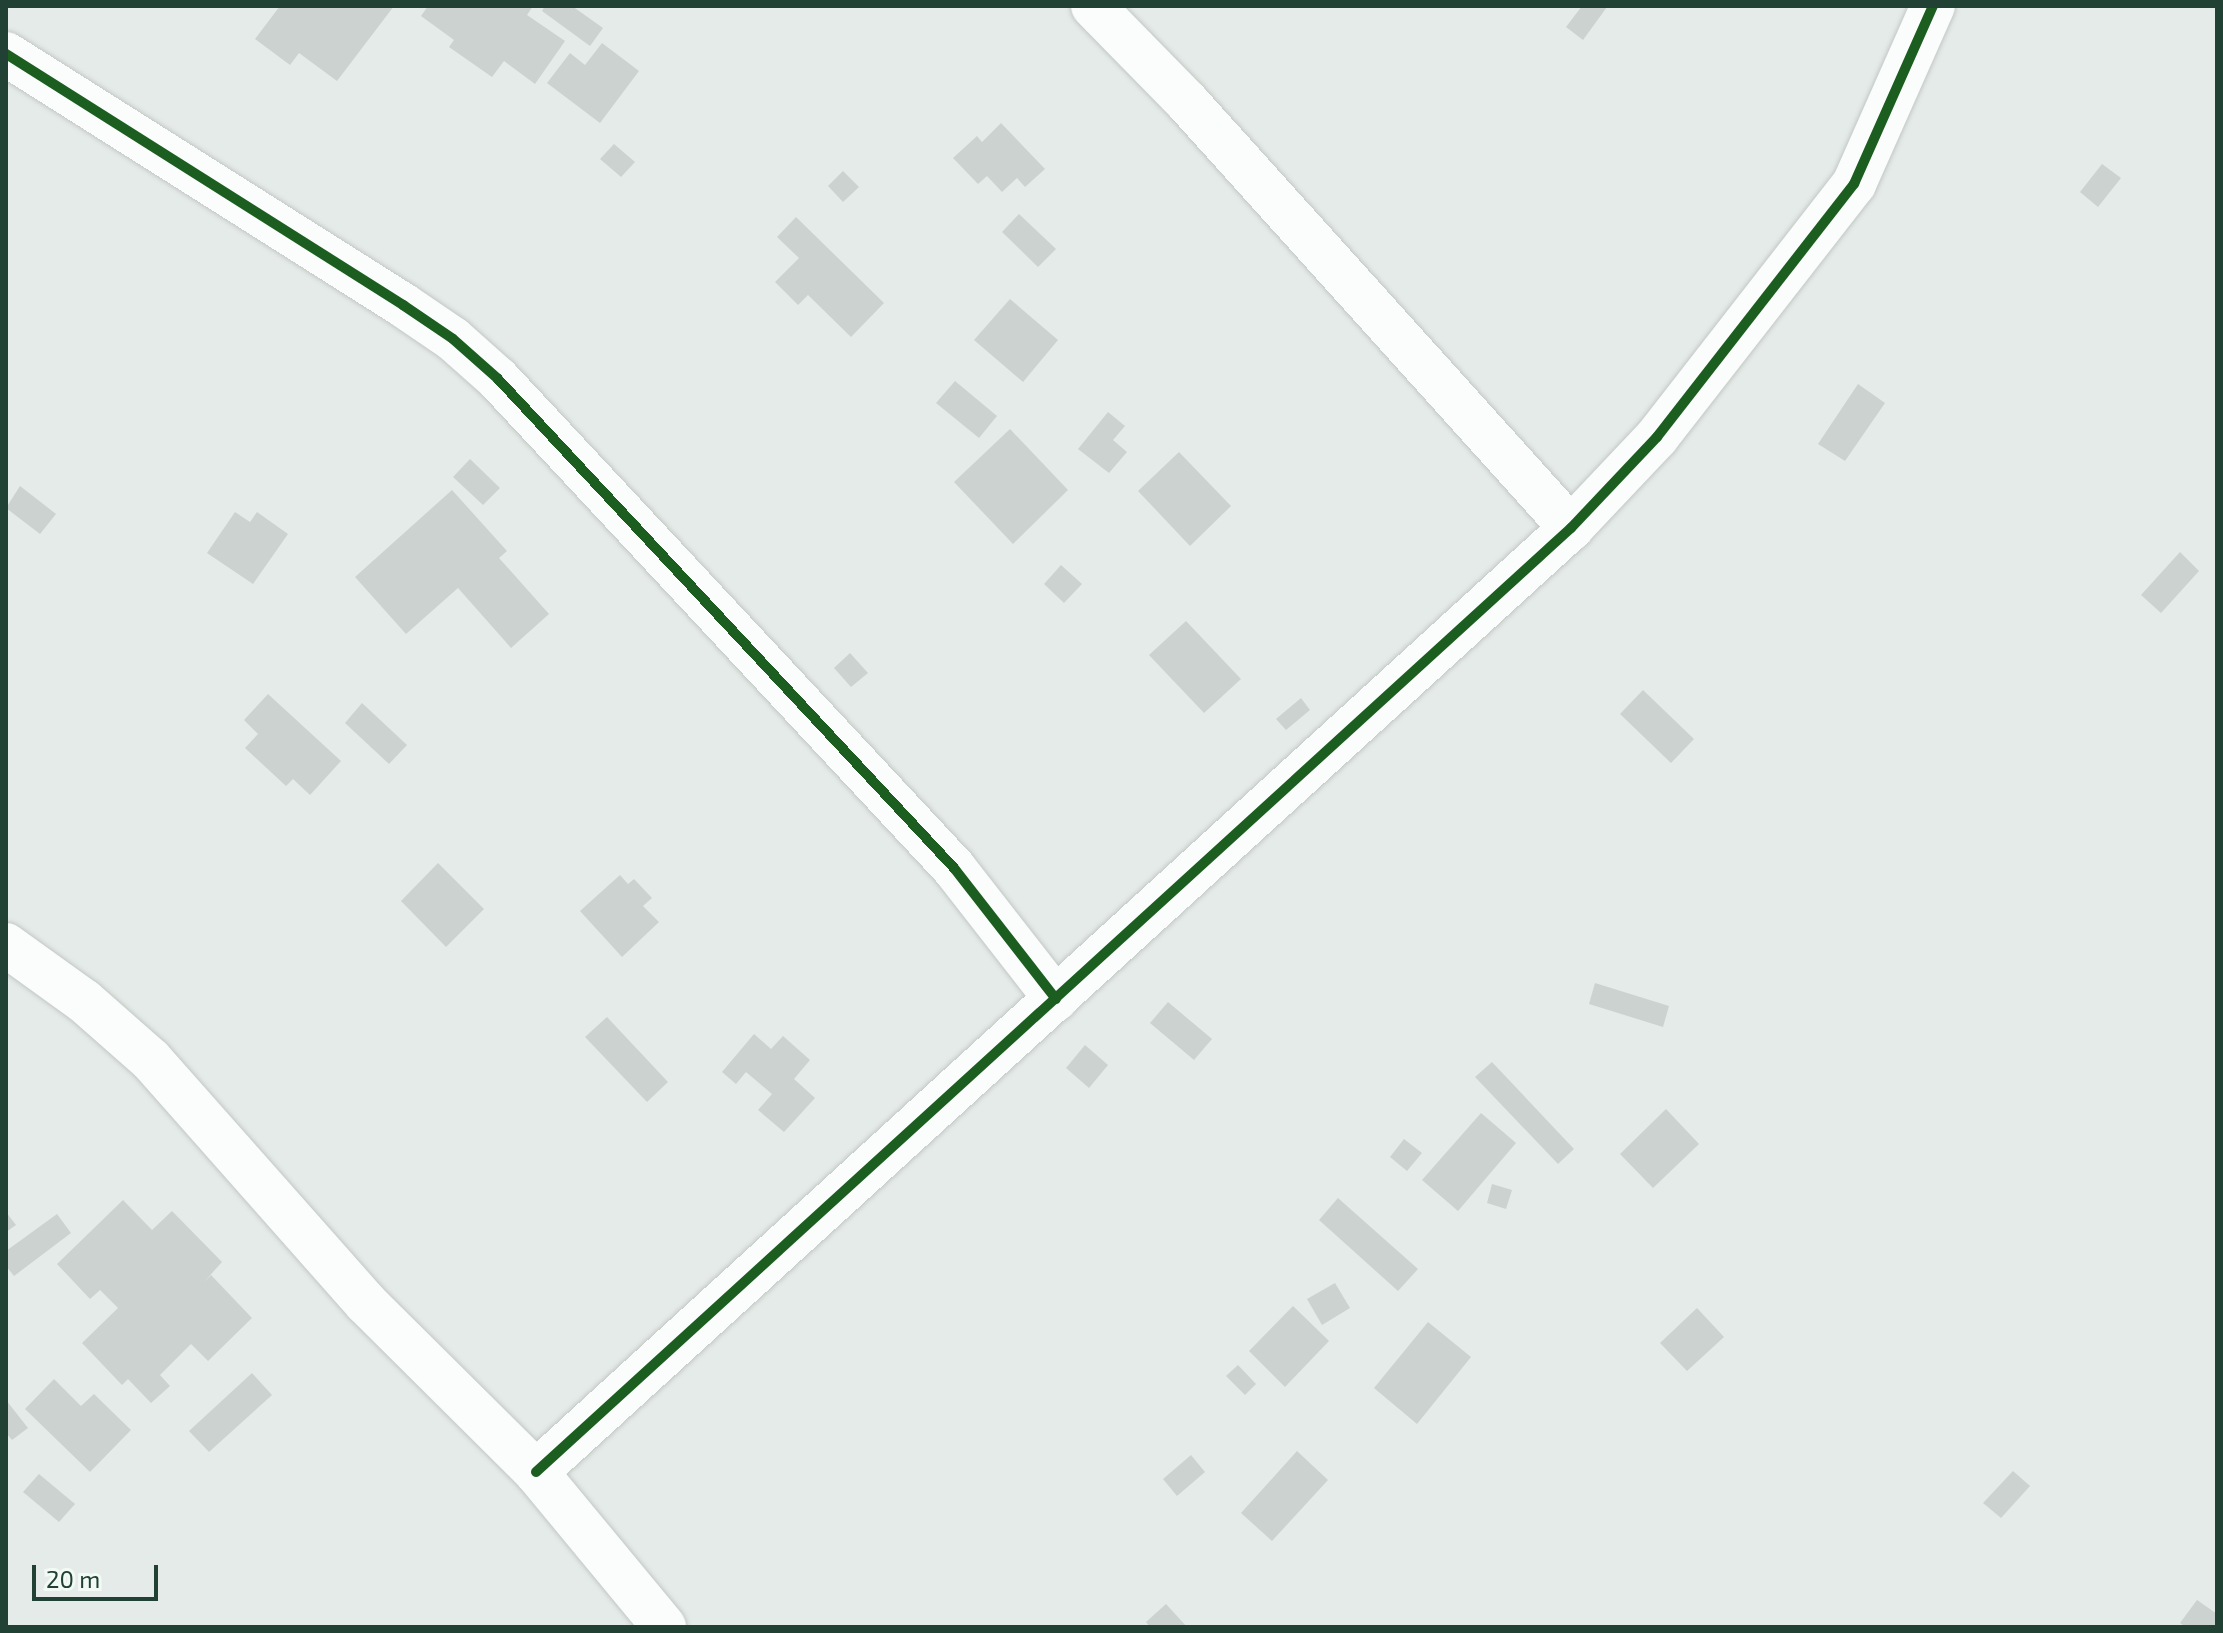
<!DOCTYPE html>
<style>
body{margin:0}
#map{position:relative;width:2223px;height:1633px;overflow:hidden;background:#e5ebe8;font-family:"Exo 2",sans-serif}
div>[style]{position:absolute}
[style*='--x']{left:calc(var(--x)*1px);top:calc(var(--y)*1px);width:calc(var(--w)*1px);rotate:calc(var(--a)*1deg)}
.building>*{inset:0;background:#ccd2cf}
.roads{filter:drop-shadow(0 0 2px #c2c8c5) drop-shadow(0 0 2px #c2c8c5)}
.minor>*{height:44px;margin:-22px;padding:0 22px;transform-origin:22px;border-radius:22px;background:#fbfcfc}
.cycleway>*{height:10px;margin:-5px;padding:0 5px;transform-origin:5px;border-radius:5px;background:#1b5e20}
span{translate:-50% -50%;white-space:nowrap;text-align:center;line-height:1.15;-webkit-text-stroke:7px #f3faf6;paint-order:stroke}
.frame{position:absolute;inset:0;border:8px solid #204134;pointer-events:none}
.scale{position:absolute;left:32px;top:1565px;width:126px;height:36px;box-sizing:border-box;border:4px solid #204134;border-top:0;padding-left:10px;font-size:24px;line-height:28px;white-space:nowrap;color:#204134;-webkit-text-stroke:6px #f3faf6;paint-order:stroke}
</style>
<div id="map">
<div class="building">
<i style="clip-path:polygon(280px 6px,306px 8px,394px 6px,337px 81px,299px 53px,290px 65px,255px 39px)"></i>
<i style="clip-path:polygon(428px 6px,533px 6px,527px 15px,565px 41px,535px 84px,504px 61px,492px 77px,449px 47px,454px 40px,421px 16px)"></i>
<i style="clip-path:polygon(545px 6px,572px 6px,603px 28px,590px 46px,542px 11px)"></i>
<i style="clip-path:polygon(1582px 6px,1607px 7px,1583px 40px,1566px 27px)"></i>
<i style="clip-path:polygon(602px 43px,639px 71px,600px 123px,547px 83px,570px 53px,585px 65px)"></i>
<i style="clip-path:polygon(1001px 123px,1045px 169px,1025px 187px,1017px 178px,1002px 192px,987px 176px,978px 184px,953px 158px,977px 136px,982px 142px)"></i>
<i style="clip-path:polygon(614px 144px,635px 162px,621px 177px,600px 159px)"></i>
<i style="clip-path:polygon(2102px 164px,2121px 178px,2098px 207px,2080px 192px)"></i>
<i style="clip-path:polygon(843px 171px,859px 187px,843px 202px,828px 186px)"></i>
<i style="clip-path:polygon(1019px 214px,1056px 249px,1038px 267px,1002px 232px)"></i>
<i style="clip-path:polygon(796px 217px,884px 303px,851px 337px,808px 295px,798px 305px,775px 282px,799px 258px,777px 237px)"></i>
<i style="clip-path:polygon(1010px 299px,1058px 340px,1023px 382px,974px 340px)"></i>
<i style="clip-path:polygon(955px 381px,997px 416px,979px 438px,936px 403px)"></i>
<i style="clip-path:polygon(1858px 384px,1885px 403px,1845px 461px,1818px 444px)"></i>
<i style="clip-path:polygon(1108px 412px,1125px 426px,1113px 440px,1127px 452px,1109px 473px,1078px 449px)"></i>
<i style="clip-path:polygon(1010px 429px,1068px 490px,1013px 544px,954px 482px)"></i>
<i style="clip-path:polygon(1179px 452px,1231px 506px,1190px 546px,1138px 491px)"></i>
<i style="clip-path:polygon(470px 459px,500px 488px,483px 505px,453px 477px)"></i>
<i style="clip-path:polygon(20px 486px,56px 514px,40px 534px,6px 508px)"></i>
<i style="clip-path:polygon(452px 490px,507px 551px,499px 558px,549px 614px,511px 648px,458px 588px,406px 634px,355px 577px)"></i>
<i style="clip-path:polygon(235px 512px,250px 522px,257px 512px,288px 534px,253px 584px,207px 553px)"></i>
<i style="clip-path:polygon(2180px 552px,2199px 571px,2161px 613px,2141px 595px)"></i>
<i style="clip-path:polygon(1061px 565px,1082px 584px,1064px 603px,1044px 584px)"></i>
<i style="clip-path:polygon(1186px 621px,1241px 679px,1204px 713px,1149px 655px)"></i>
<i style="clip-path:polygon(850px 653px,868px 673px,851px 687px,834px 668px)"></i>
<i style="clip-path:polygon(1643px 690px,1694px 739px,1671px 763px,1620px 714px)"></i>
<i style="clip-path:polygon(268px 694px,341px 761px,310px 795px,293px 779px,286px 786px,245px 748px,258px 734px,244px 720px)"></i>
<i style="clip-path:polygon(1301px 698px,1310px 710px,1286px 730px,1276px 719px)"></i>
<i style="clip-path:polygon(362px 703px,407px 745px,389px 764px,345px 723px)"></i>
<i style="clip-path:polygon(438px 863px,484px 909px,446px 947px,401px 901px)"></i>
<i style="clip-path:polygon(620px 875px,628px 884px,634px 879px,652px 898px,643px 906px,659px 922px,622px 957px,580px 911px)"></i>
<i style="clip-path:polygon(1595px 983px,1669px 1006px,1663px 1027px,1589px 1004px)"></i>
<i style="clip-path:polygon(1168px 1002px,1212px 1039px,1194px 1060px,1150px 1023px)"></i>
<i style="clip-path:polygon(607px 1017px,668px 1082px,647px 1102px,585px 1037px)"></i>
<i style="clip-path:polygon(754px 1034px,771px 1049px,783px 1036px,810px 1060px,794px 1079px,815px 1098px,784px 1132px,758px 1110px,772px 1094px,746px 1072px,736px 1084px,722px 1072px)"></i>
<i style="clip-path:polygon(1085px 1045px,1108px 1065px,1089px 1088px,1066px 1068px)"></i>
<i style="clip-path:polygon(1492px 1062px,1574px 1149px,1558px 1164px,1475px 1077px)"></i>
<i style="clip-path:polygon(1666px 1109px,1699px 1144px,1653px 1188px,1620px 1154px)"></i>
<i style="clip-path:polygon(1481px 1113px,1516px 1143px,1458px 1211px,1422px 1180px)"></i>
<i style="clip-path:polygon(1404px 1139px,1422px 1153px,1407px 1171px,1390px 1157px)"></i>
<i style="clip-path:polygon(1492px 1184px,1512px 1190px,1506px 1209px,1487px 1203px)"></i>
<i style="clip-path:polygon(1338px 1198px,1418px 1269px,1398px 1291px,1319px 1220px)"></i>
<i style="clip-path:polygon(123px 1200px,152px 1230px,172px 1211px,222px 1262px,204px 1282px,211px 1275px,252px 1318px,208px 1361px,191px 1344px,160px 1375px,170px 1386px,151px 1403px,128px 1379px,122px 1385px,82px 1343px,118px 1308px,100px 1290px,90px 1299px,57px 1264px)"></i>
<i style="clip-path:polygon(6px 1212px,16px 1225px,6px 1232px)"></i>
<i style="clip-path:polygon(57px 1214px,71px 1233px,14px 1276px,6px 1266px,6px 1251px)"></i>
<i style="clip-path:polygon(1335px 1283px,1350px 1308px,1322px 1325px,1307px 1299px)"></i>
<i style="clip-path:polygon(1293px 1306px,1329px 1341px,1285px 1387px,1249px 1351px)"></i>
<i style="clip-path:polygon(1697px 1308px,1724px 1337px,1687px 1371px,1660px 1343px)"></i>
<i style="clip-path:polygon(1428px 1322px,1471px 1357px,1417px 1424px,1374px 1388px)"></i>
<i style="clip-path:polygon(1238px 1365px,1256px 1384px,1245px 1395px,1226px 1376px)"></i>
<i style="clip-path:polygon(252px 1373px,272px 1395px,209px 1452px,189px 1431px)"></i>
<i style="clip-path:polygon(54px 1379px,81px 1406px,94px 1394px,131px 1430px,90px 1472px,25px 1409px)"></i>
<i style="clip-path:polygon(6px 1400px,28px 1428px,12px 1440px,6px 1433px)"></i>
<i style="clip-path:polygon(1297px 1451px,1328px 1480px,1272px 1541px,1241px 1513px)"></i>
<i style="clip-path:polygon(1191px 1455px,1205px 1472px,1177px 1496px,1163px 1479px)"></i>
<i style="clip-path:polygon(2013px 1471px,2030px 1486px,2001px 1518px,1983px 1503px)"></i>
<i style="clip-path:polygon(39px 1474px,75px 1504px,59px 1522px,23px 1492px)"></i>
<i style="clip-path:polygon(2197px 1600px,2217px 1614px,2217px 1627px,2186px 1627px,2180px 1623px)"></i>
<i style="clip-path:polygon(1166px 1604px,1187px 1627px,1150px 1627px,1146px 1622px)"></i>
</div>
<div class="roads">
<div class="minor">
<i style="--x:1093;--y:6;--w:134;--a:45.6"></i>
<i style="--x:1187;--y:102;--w:574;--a:47.97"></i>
<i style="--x:6;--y:54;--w:470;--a:32.3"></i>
<i style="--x:403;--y:305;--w:60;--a:34.2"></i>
<i style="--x:453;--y:339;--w:60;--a:41.6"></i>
<i style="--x:498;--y:379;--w:669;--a:47"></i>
<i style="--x:954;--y:868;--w:166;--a:52.1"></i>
<i style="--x:6;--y:945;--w:96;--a:35.7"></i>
<i style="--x:84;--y:1001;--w:89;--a:41.4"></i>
<i style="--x:151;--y:1060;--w:324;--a:48.5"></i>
<i style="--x:366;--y:1303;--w:240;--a:44.8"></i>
<i style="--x:536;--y:1472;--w:201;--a:50.4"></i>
<i style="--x:536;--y:1472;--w:1401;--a:-42.37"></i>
<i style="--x:1571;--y:528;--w:125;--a:-46.6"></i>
<i style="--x:1657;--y:437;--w:321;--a:-52.1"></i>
<i style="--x:1854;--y:184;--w:195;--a:-66.1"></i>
</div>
</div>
<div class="cycleway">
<i style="--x:6;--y:54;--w:470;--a:32.3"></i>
<i style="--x:403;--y:305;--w:60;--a:34.2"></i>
<i style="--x:453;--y:339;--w:60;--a:41.6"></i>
<i style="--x:498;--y:379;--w:669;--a:47"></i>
<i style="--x:954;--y:868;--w:166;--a:52.1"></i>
<i style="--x:536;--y:1472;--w:1401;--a:-42.37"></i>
<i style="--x:1571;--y:528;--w:125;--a:-46.6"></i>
<i style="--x:1657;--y:437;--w:321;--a:-52.1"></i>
<i style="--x:1854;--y:184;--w:195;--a:-66.1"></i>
</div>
<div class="frame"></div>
<div class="scale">20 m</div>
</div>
